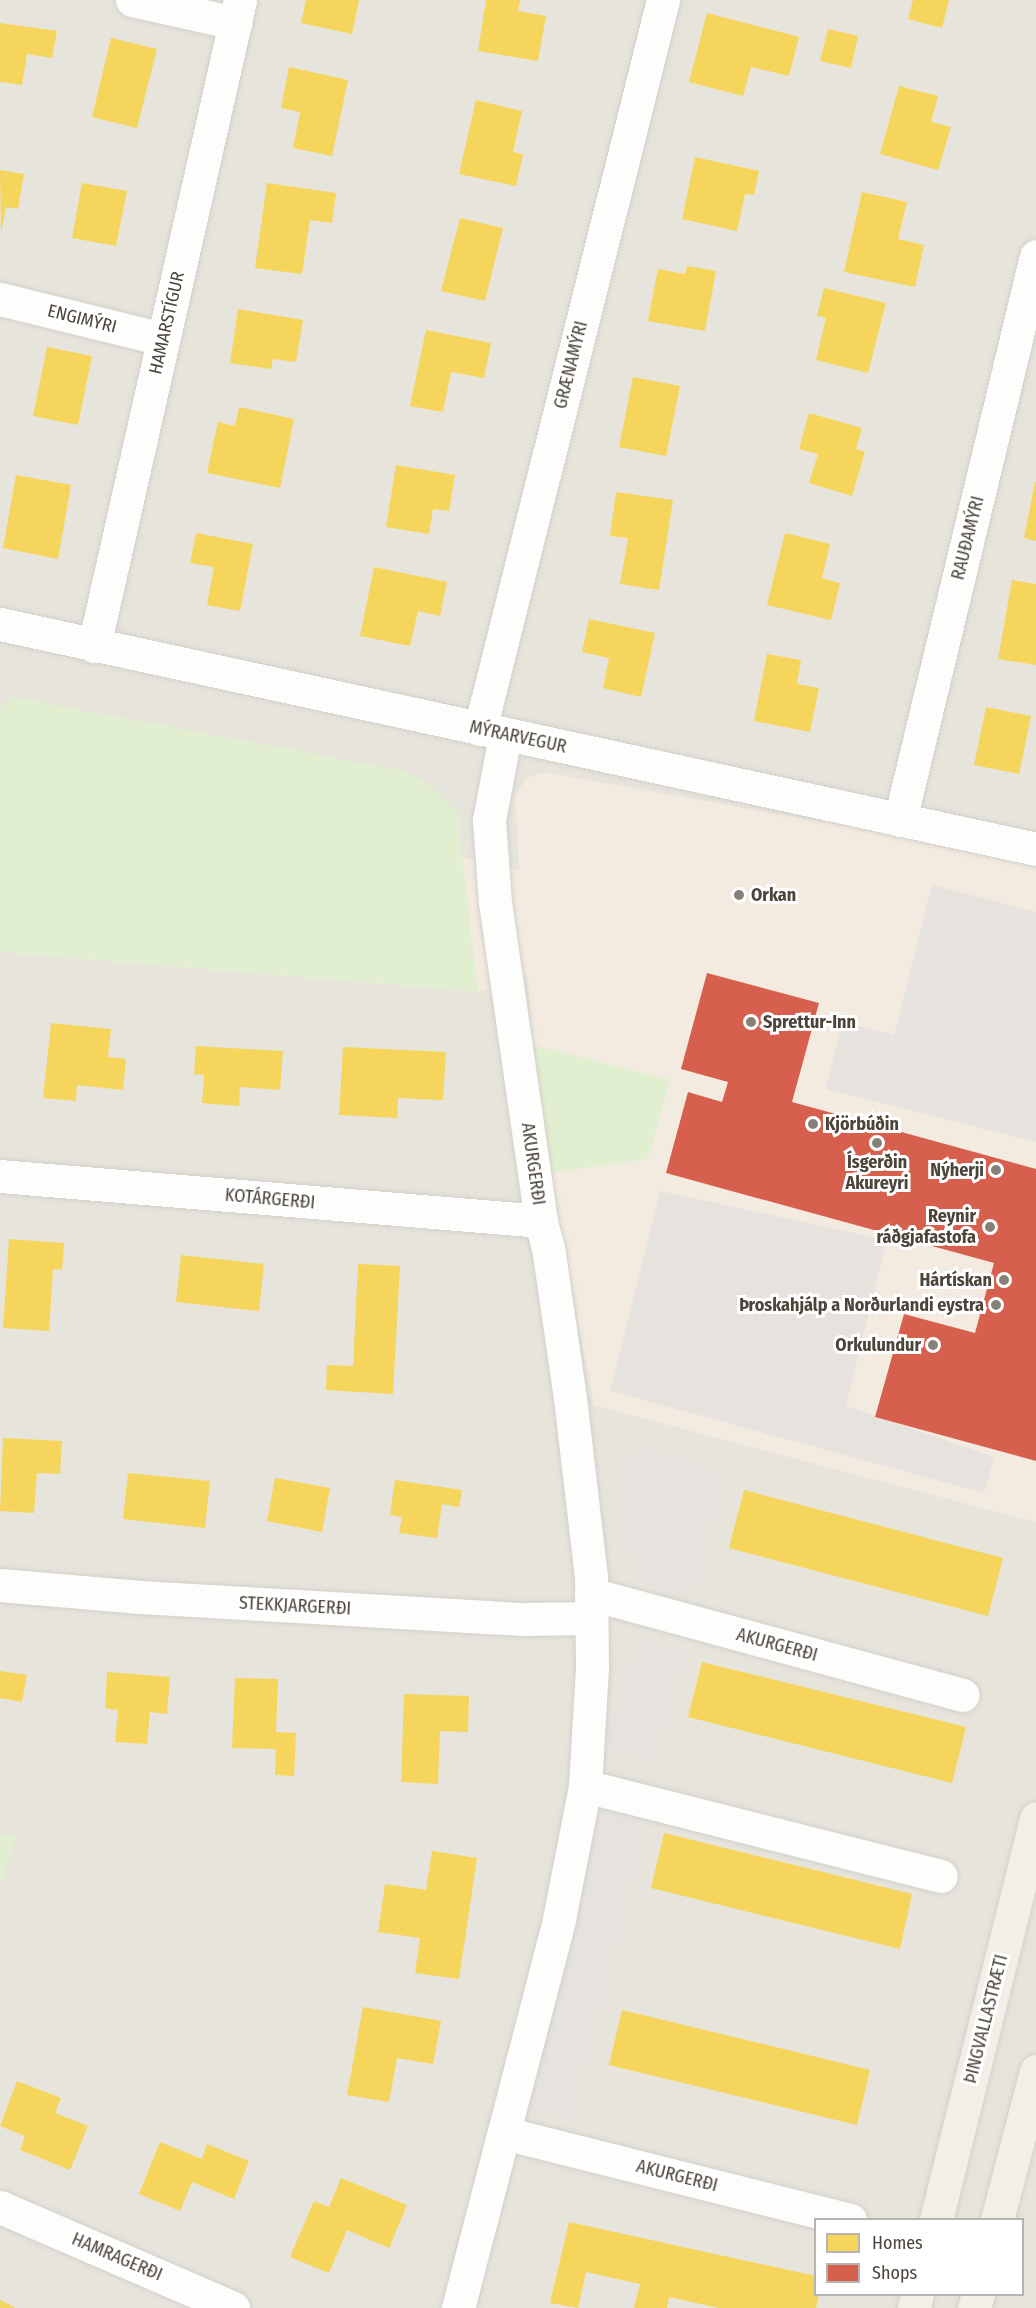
<!DOCTYPE html>
<meta charset="utf-8">
<style>
body{margin:0}
#map{position:relative;width:1036px;height:2308px;overflow:hidden;background:#f4f2ee;font-family:"Fira Sans Condensed",sans-serif}
div>[style]{position:absolute}
[style*='--x']{left:calc(var(--x)*1px);top:calc(var(--y)*1px);width:calc(var(--w)*1px);rotate:calc(var(--a)*1deg)}
.residential>*{inset:0;background:#e7e4dc}
.commercial>*{inset:0;background:#f3ebdf}
.green>*{inset:0;background:#e1eecf}
.parking>*{inset:0;background:#e6e3df}
.homes>*{inset:0;background:#f6d55c}
.shops>*{inset:0;background:#d6604d}
.roads{filter:drop-shadow(0 0 2px #d2d0cb) drop-shadow(0 0 2px #d2d0cb)}
.minor>*{height:33px;margin:-16.5px;padding:0 16.5px;transform-origin:16.5px;border-radius:16.5px;background:#fdfdfc}
.major>*{height:33px;margin:-16.5px;padding:0 16.5px;transform-origin:16.5px;border-radius:16.5px;background:#f2efe6}
.dots>*{width:16px;height:16px;translate:-50% -50%;box-sizing:border-box;border:3px solid #fff;border-radius:50%}
span{translate:-50% -50%;white-space:nowrap;text-align:center;line-height:1.15;-webkit-text-stroke:6px #fff;paint-order:stroke}
.street-label{font-size:18px;color:#4b4439}
.poi-label{font-size:18px;color:#4b4439;font-weight:700}
.left{translate:0 -50%;text-align:left}
.right{translate:-100% -50%;text-align:right}
.legend{position:absolute;left:814px;top:2218px;width:210px;height:78px;box-sizing:border-box;background:#fff;border:2px solid #b7b4b0;margin:0;padding:8px 10px;list-style:none;font-size:18px;color:#4b4439}
.legend li{display:flex;align-items:center;gap:12px;height:30px}
.legend b{width:30px;border:2px solid #b7b4b0}
</style>
<div id="map">
<div class="residential">
<i style="clip-path:polygon(0 0,1036px 0,1036px 860px,515px 797px,520px 871px,462px 858px,457px 812px,13px 697px,0 710px)"></i>
<i style="clip-path:polygon(evenodd,0 952px,478px 992px,528px 975px,533px 1045px,550px 1173px,594px 1405px,1036px 1522px,1036px 2308px,0 2308px,0 952px,816px 2220px,1022px 2220px,1022px 2294px,816px 2294px,816px 2220px)"></i>
</div>
<div class="commercial">
<i style="clip-path:polygon(543px 772px,1036px 860px,1036px 1522px,594px 1405px,550px 1173px,647px 1159px,670px 1081px,533px 1045px,528px 975px,478px 992px,462px 858px,520px 870px,515px 797px,526px 778px)"></i>
</div>
<div class="green">
<i style="clip-path:polygon(13px 697px,400px 770px,435px 789px,457px 812px,478px 992px,0 952px,0 710px)"></i>
<i style="clip-path:polygon(533px 1045px,670px 1080px,648px 1159px,550px 1173px)"></i>
<i style="clip-path:polygon(0 1834px,16px 1837px,0 1885px)"></i>
</div>
<div class="parking">
<i style="clip-path:polygon(932px 885px,1036px 912px,1036px 1142px,826px 1089px,843px 1022px,894px 1035px)"></i>
<i style="clip-path:polygon(660px 1191px,887px 1240px,846px 1406px,994px 1457px,984px 1493px,610px 1391px)"></i>
<i style="clip-path:polygon(633px 1444px,728px 1472px,693px 1597px,633px 1580px,621px 1488px)"></i>
<i style="clip-path:polygon(636px 1638px,686px 1652px,656px 1760px,606px 1746px)"></i>
<i style="clip-path:polygon(601px 1802px,651px 1815px,571px 2120px,521px 2107px)"></i>
</div>
<div class="homes">
<i style="clip-path:polygon(306px 0,359px 0,352px 34px,301px 23px)"></i>
<i style="clip-path:polygon(486px 0,520px 0,518px 11px,546px 16px,538px 61px,478px 51px)"></i>
<i style="clip-path:polygon(913px 0,949px 0,942px 28px,908px 19px)"></i>
<i style="clip-path:polygon(707px 13px,799px 37px,789px 76px,751px 67px,743px 96px,689px 82px)"></i>
<i style="clip-path:polygon(0 23px,57px 31px,52px 58px,27px 54px,22px 85px,0 82px)"></i>
<i style="clip-path:polygon(828px 29px,858px 36px,851px 68px,820px 61px)"></i>
<i style="clip-path:polygon(111px 38px,157px 49px,137px 128px,92px 117px)"></i>
<i style="clip-path:polygon(289px 67px,348px 80px,332px 156px,293px 148px,300px 112px,281px 108px)"></i>
<i style="clip-path:polygon(899px 86px,938px 96px,931px 122px,951px 127px,938px 170px,880px 154px)"></i>
<i style="clip-path:polygon(476px 100px,522px 111px,513px 152px,523px 154px,516px 186px,459px 174px)"></i>
<i style="clip-path:polygon(695px 157px,759px 171px,754px 195px,745px 194px,737px 231px,682px 219px)"></i>
<i style="clip-path:polygon(0 170px,24px 174px,18px 209px,6px 207px,1px 233px)"></i>
<i style="clip-path:polygon(82px 183px,127px 191px,116px 246px,72px 238px)"></i>
<i style="clip-path:polygon(267px 183px,336px 193px,332px 223px,310px 220px,302px 274px,255px 268px)"></i>
<i style="clip-path:polygon(862px 192px,907px 202px,898px 239px,924px 245px,915px 287px,844px 272px)"></i>
<i style="clip-path:polygon(460px 218px,503px 228px,485px 301px,441px 291px)"></i>
<i style="clip-path:polygon(687px 266px,716px 271px,705px 331px,648px 321px,658px 269px,685px 274px)"></i>
<i style="clip-path:polygon(824px 288px,886px 303px,868px 373px,816px 360px,826px 318px,817px 316px)"></i>
<i style="clip-path:polygon(238px 309px,303px 320px,296px 362px,273px 359px,271px 369px,230px 363px)"></i>
<i style="clip-path:polygon(426px 330px,491px 343px,484px 378px,451px 372px,443px 412px,410px 406px)"></i>
<i style="clip-path:polygon(47px 347px,92px 356px,78px 425px,33px 416px)"></i>
<i style="clip-path:polygon(633px 377px,680px 386px,666px 456px,619px 447px)"></i>
<i style="clip-path:polygon(239px 407px,294px 419px,280px 488px,207px 473px,218px 422px,235px 426px)"></i>
<i style="clip-path:polygon(809px 413px,862px 428px,856px 449px,865px 452px,852px 496px,809px 483px,818px 454px,799px 449px)"></i>
<i style="clip-path:polygon(396px 465px,455px 475px,449px 511px,433px 509px,429px 534px,386px 527px)"></i>
<i style="clip-path:polygon(16px 475px,71px 485px,58px 559px,3px 548px)"></i>
<i style="clip-path:polygon(1035px 482px,1036px 482px,1036px 541px,1024px 538px)"></i>
<i style="clip-path:polygon(616px 492px,673px 500px,659px 590px,620px 584px,628px 538px,610px 536px)"></i>
<i style="clip-path:polygon(196px 533px,253px 544px,240px 611px,207px 605px,214px 567px,190px 563px)"></i>
<i style="clip-path:polygon(785px 533px,830px 544px,822px 578px,840px 583px,831px 620px,767px 605px)"></i>
<i style="clip-path:polygon(374px 567px,447px 582px,440px 616px,418px 611px,410px 646px,360px 636px)"></i>
<i style="clip-path:polygon(1012px 580px,1036px 584px,1036px 665px,998px 659px)"></i>
<i style="clip-path:polygon(589px 619px,655px 633px,641px 697px,603px 688px,609px 658px,582px 652px)"></i>
<i style="clip-path:polygon(767px 654px,801px 660px,797px 684px,819px 688px,810px 732px,754px 721px)"></i>
<i style="clip-path:polygon(986px 707px,1031px 716px,1019px 774px,974px 765px)"></i>
<i style="clip-path:polygon(51px 1023px,111px 1029px,108px 1057px,126px 1059px,123px 1090px,77px 1085px,76px 1101px,43px 1098px)"></i>
<i style="clip-path:polygon(196px 1046px,283px 1051px,280px 1090px,240px 1087px,239px 1106px,202px 1103px,204px 1075px,194px 1074px)"></i>
<i style="clip-path:polygon(343px 1047px,446px 1052px,443px 1100px,398px 1098px,397px 1118px,339px 1115px)"></i>
<i style="clip-path:polygon(9px 1239px,64px 1243px,62px 1270px,53px 1269px,49px 1331px,3px 1328px)"></i>
<i style="clip-path:polygon(181px 1255px,264px 1264px,259px 1311px,176px 1302px)"></i>
<i style="clip-path:polygon(358px 1264px,400px 1266px,393px 1394px,326px 1390px,327px 1365px,353px 1366px)"></i>
<i style="clip-path:polygon(3px 1438px,62px 1441px,60px 1474px,37px 1473px,34px 1513px,0 1511px)"></i>
<i style="clip-path:polygon(128px 1473px,210px 1481px,205px 1528px,123px 1519px)"></i>
<i style="clip-path:polygon(275px 1478px,330px 1488px,322px 1532px,267px 1521px)"></i>
<i style="clip-path:polygon(395px 1480px,462px 1490px,459px 1507px,442px 1504px,437px 1538px,399px 1533px,402px 1517px,390px 1515px)"></i>
<i style="clip-path:polygon(744px 1490px,1003px 1558px,988px 1616px,729px 1548px)"></i>
<i style="clip-path:polygon(702px 1662px,966px 1727px,952px 1783px,688px 1717px)"></i>
<i style="clip-path:polygon(0 1671px,27px 1675px,22px 1702px,0 1698px)"></i>
<i style="clip-path:polygon(107px 1672px,170px 1677px,167px 1714px,150px 1712px,147px 1744px,115px 1742px,118px 1710px,105px 1708px)"></i>
<i style="clip-path:polygon(235px 1678px,278px 1679px,276px 1732px,296px 1733px,294px 1776px,275px 1775px,276px 1749px,232px 1748px)"></i>
<i style="clip-path:polygon(404px 1694px,469px 1696px,468px 1732px,440px 1731px,438px 1784px,401px 1782px)"></i>
<i style="clip-path:polygon(664px 1833px,912px 1894px,900px 1949px,651px 1888px)"></i>
<i style="clip-path:polygon(432px 1851px,477px 1858px,459px 1979px,415px 1973px,420px 1938px,378px 1932px,385px 1884px,426px 1890px)"></i>
<i style="clip-path:polygon(363px 2007px,441px 2021px,433px 2064px,397px 2058px,389px 2102px,347px 2095px)"></i>
<i style="clip-path:polygon(622px 2010px,870px 2070px,857px 2125px,609px 2065px)"></i>
<i style="clip-path:polygon(17px 2081px,61px 2098px,55px 2113px,88px 2126px,70px 2170px,20px 2150px,25px 2136px,0 2126px)"></i>
<i style="clip-path:polygon(160px 2142px,202px 2159px,207px 2144px,249px 2161px,234px 2199px,192px 2182px,180px 2211px,139px 2194px)"></i>
<i style="clip-path:polygon(341px 2178px,407px 2205px,389px 2248px,347px 2230px,329px 2273px,290px 2257px,314px 2201px,329px 2207px)"></i>
<i style="clip-path:polygon(569px 2222px,816px 2276px,816px 2294px,819px 2294px,816px 2308px,719px 2308px,669px 2297px,667px 2308px,634px 2308px,640px 2284px,586px 2272px,578px 2308px,550px 2303px)"></i>
<i style="clip-path:polygon(0 2300px,16px 2308px,0 2308px)"></i>
</div>
<div class="shops">
<i style="clip-path:polygon(707px 973px,819px 1003px,792px 1102px,1036px 1169px,1036px 1461px,875px 1417px,904px 1314px,975px 1333px,994px 1263px,666px 1173px,688px 1092px,722px 1102px,728px 1082px,681px 1069px)"></i>
</div>
<div class="roads">
<div class="minor">
<i style="--x:132;--y:0;--w:106;--a:12.6"></i>
<i style="--x:0;--y:299;--w:168;--a:13.8"></i>
<i style="--x:0;--y:624;--w:1060;--a:12.25"></i>
<i style="--x:94;--y:646;--w:662;--a:-77.26"></i>
<i style="--x:480;--y:729;--w:752;--a:-75.91"></i>
<i style="--x:900;--y:820;--w:580;--a:-76.44"></i>
<i style="--x:0;--y:1176;--w:543;--a:4.75"></i>
<i style="--x:0;--y:1585;--w:141;--a:4.9"></i>
<i style="--x:140;--y:1597;--w:384;--a:3.3"></i>
<i style="--x:523;--y:1619;--w:68;--a:-0.8"></i>
<i style="--x:591;--y:1594;--w:385;--a:15.2"></i>
<i style="--x:585;--y:1786;--w:367;--a:14.2"></i>
<i style="--x:504;--y:2133;--w:357;--a:14.1"></i>
<i style="--x:0;--y:2207;--w:254;--a:23.4"></i>
<i style="--x:458;--y:2308;--w:402;--a:-75.4"></i>
<i style="--x:559;--y:1919;--w:136;--a:-78.9"></i>
<i style="--x:585;--y:1786;--w:119;--a:-86.6"></i>
<i style="--x:592;--y:1667;--w:90;--a:-90.6"></i>
<i style="--x:591;--y:1577;--w:180;--a:-96.7"></i>
<i style="--x:570;--y:1398;--w:152;--a:-98.3"></i>
<i style="--x:548;--y:1248;--w:28;--a:-105"></i>
<i style="--x:541;--y:1221;--w:322;--a:-98.2"></i>
<i style="--x:495;--y:902;--w:82;--a:-94.2"></i>
<i style="--x:489;--y:820;--w:86;--a:-79.3"></i>
</div>
<div class="major">
<i style="--x:936;--y:2220;--w:414;--a:-76"></i>
<i style="--x:997;--y:2220;--w:154;--a:-75.3"></i>
<i style="--x:914;--y:2308;--w:14;--a:-78"></i>
<i style="--x:974;--y:2308;--w:15;--a:-74"></i>
</div>
</div>
<div class="dots">
<i style="left:739px;top:895px;background:#868178"></i>
<i style="left:751px;top:1022px;background:#868178"></i>
<i style="left:813px;top:1124px;background:#868178"></i>
<i style="left:877px;top:1143px;background:#868178"></i>
<i style="left:996px;top:1170px;background:#868178"></i>
<i style="left:990px;top:1227px;background:#868178"></i>
<i style="left:1004px;top:1280px;background:#868178"></i>
<i style="left:996px;top:1305px;background:#868178"></i>
<i style="left:933px;top:1345px;background:#868178"></i>
</div>
<div class="street-label">
<span style="left:82px;top:319px;rotate:14deg">ENGIMÝRI</span>
<span style="left:167px;top:323px;rotate:-77deg">HAMARSTÍGUR</span>
<span style="left:571px;top:365px;rotate:-76deg">GRÆNAMÝRI</span>
<span style="left:968px;top:538px;rotate:-76deg">RAUÐAMÝRI</span>
<span style="left:518px;top:737px;rotate:12deg">MÝRARVEGUR</span>
<span style="left:533px;top:1164px;rotate:82deg">AKURGERÐI</span>
<span style="left:270px;top:1199px;rotate:5deg">KOTÁRGERÐI</span>
<span style="left:295px;top:1606px;rotate:3deg">STEKKJARGERÐI</span>
<span style="left:777px;top:1645px;rotate:15deg">AKURGERÐI</span>
<span style="left:986px;top:2019px;rotate:-76deg">ÞINGVALLASTRÆTI</span>
<span style="left:677px;top:2176px;rotate:14deg">AKURGERÐI</span>
<span style="left:117px;top:2257px;rotate:23deg">HAMRAGERÐI</span>
</div>
<div class="poi-label">
<span class="left" style="left:751px;top:895px">Orkan</span>
<span class="left" style="left:763px;top:1022px">Sprettur-Inn</span>
<span class="left" style="left:825px;top:1124px">Kjörbúðin</span>
<span style="left:877px;top:1173px">Ísgerðin<br>Akureyri</span>
<span class="right" style="left:984px;top:1170px">Nýherji</span>
<span class="right" style="left:976px;top:1227px">Reynir<br>ráðgjafastofa</span>
<span class="right" style="left:992px;top:1280px">Hártískan</span>
<span class="right" style="left:984px;top:1305px">Þroskahjálp a Norðurlandi eystra</span>
<span class="right" style="left:921px;top:1345px">Orkulundur</span>
</div>
<ul class="legend">
<li><b style="height:16px;background:#f6d55c"></b>Homes</li>
<li><b style="height:16px;background:#d6604d"></b>Shops</li>
</ul>
</div>
